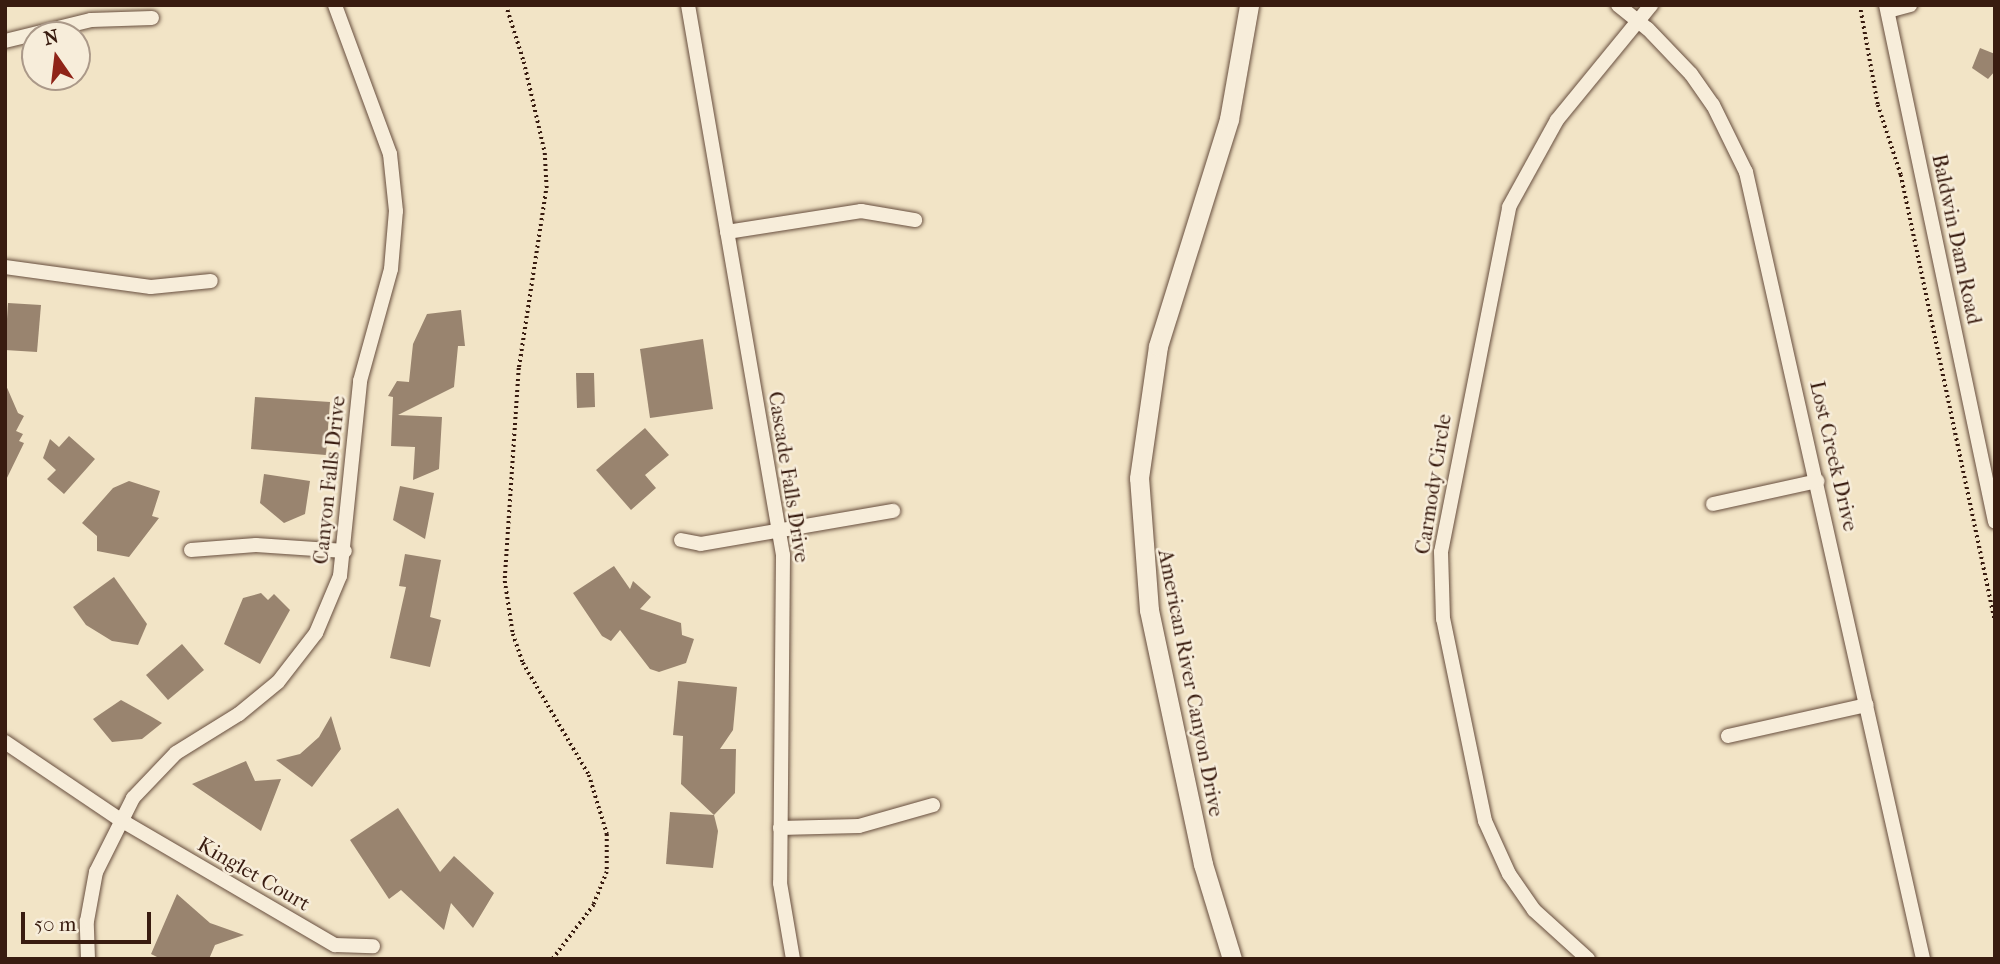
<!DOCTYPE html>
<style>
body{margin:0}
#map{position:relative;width:2000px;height:964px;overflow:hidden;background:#f2e4c6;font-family:"IM FELL French Canon",serif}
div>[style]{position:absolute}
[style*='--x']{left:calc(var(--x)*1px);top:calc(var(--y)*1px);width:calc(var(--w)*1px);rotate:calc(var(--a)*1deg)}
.building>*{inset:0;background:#99846f}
.path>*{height:3.5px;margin-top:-1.75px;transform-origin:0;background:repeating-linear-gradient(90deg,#391c10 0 2px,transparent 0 5.5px)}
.roads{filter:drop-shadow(0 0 2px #674e3e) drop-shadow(0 0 2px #674e3e)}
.street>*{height:14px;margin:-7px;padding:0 7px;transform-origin:7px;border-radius:7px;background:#f7edda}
.secondary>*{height:19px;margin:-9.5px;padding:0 9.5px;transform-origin:9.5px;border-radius:9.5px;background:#f7edda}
span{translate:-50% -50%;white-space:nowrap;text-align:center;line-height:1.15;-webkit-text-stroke:5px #f7edda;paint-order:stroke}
.street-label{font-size:21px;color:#391c10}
.frame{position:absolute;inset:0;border:7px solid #391c10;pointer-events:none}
.north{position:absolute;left:21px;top:21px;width:70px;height:70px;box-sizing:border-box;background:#f7edda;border:2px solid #ab9989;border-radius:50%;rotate:346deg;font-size:19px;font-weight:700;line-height:28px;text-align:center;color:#391c10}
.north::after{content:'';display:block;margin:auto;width:24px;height:32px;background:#8f2418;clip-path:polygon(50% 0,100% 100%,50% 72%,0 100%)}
.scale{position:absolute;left:21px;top:912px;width:130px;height:32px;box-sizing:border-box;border:4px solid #391c10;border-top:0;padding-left:9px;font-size:21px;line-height:24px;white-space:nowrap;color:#391c10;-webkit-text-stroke:5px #f7edda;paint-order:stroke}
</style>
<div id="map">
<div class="building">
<i style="clip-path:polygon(1980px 48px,1995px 54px,1995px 71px,1988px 79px,1972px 68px)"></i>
<i style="clip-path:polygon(8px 303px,41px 305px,37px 352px,5px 350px)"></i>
<i style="clip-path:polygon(461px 310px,465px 346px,458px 346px,454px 387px,398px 415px,442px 417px,439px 469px,413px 480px,415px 447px,391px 446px,393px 397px,388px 396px,397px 381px,409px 382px,413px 344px,427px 314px)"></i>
<i style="clip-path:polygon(703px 339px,713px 409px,650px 418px,640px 349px)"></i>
<i style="clip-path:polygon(576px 373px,594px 373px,595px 407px,577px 408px)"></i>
<i style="clip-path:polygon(5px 383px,18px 413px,24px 416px,16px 431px,23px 434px,19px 441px,24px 443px,5px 482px)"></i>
<i style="clip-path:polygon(255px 397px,330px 402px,326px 455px,251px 449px)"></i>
<i style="clip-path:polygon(645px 428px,669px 455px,645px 475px,656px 488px,631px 510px,596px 470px)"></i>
<i style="clip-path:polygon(69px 436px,95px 459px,64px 494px,47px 479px,56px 470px,43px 458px,50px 439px,59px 447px)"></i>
<i style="clip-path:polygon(264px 474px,310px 481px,305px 514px,284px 523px,260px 503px)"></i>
<i style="clip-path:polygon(129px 481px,160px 491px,152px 516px,159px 518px,129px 557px,97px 551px,97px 536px,82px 523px,113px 488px)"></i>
<i style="clip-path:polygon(400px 486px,434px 493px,425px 539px,393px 520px)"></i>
<i style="clip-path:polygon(405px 554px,441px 560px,430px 617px,441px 620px,430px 667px,390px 658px,406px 587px,399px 586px)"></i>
<i style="clip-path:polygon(614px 566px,630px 589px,633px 581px,651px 597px,640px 609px,681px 623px,682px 635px,694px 639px,686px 663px,659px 672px,650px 669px,620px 630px,611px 641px,602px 636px,573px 593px)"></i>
<i style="clip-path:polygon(114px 577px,147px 624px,138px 645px,112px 641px,86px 625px,73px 607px)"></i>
<i style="clip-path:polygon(261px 593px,268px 600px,274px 594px,290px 610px,260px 664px,224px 644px,243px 598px)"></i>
<i style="clip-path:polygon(182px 644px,204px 670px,168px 700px,146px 675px)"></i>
<i style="clip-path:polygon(678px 681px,737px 687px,733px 730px,720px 749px,736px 749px,735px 793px,714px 815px,681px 784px,683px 736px,673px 735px)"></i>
<i style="clip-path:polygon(121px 700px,152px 717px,162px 723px,142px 739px,112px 742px,93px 719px)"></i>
<i style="clip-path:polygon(331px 716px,341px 749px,312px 787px,276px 760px,300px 754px,319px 737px)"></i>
<i style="clip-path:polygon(246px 761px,255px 781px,281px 779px,261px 831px,192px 784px)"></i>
<i style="clip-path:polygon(398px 808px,440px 872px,454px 856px,494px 893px,473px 928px,451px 903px,444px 930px,401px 890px,389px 899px,350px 840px)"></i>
<i style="clip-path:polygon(670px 812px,714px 815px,718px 831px,713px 868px,666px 864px)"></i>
<i style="clip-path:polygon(177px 894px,210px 923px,244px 935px,215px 945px,209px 959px,161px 959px,151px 954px)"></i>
</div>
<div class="path">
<i style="--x:506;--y:5;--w:60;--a:72.5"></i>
<i style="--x:524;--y:62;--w:93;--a:77"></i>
<i style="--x:545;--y:153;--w:33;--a:87"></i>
<i style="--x:547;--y:186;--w:184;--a:98.7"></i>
<i style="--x:519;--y:368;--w:213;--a:93.8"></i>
<i style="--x:505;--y:581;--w:54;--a:81.4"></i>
<i style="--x:513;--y:634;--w:31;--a:71"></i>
<i style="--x:523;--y:663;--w:130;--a:59.5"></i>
<i style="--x:589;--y:775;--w:62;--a:73"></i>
<i style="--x:607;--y:834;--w:38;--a:90"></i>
<i style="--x:607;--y:872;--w:35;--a:112"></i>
<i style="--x:594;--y:905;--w:68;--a:127.2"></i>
<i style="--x:1860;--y:5;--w:102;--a:79.8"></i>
<i style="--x:1878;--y:105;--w:74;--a:71.8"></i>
<i style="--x:1901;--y:175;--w:457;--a:78.1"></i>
</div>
<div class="roads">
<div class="street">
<i style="--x:688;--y:5;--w:558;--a:80.2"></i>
<i style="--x:783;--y:555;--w:328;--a:90.5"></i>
<i style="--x:780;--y:883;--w:77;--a:80.3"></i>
<i style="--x:1618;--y:5;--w:38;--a:39"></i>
<i style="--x:1648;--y:29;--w:62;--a:46.3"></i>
<i style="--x:1691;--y:74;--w:38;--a:55"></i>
<i style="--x:1713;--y:105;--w:75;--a:63.8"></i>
<i style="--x:1746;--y:172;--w:807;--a:77.32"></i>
<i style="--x:1886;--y:5;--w:528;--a:78.09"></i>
<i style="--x:1888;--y:11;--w:23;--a:-15"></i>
<i style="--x:5;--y:41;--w:89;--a:-13.7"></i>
<i style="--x:91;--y:20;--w:61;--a:-1.9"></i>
<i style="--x:727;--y:232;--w:136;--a:-8.9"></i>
<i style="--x:861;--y:211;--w:55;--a:9.5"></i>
<i style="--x:5;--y:267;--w:147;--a:7.8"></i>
<i style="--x:151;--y:287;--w:60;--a:-5.7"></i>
<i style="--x:1713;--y:504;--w:107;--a:-12.4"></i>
<i style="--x:681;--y:540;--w:20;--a:11"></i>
<i style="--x:701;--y:544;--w:195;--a:-9.8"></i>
<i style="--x:191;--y:550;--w:65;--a:-4.4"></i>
<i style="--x:256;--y:545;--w:89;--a:3.9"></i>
<i style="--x:1728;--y:736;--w:142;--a:-12.6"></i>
<i style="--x:5;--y:742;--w:138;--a:34"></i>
<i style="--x:119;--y:819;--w:250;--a:30.3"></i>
<i style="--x:335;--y:945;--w:38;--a:2"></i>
<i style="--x:780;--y:828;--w:79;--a:-1.5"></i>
<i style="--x:859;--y:826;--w:77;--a:-15.8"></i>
<i style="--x:88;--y:959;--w:38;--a:-92"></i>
<i style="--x:87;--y:921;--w:50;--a:-79.6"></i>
<i style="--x:96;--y:872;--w:83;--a:-63.4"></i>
<i style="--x:133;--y:798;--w:62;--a:-46.3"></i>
<i style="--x:176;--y:753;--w:74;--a:-31.8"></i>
<i style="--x:239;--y:714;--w:50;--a:-39.4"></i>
<i style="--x:278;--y:682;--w:62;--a:-52.2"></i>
<i style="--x:316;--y:633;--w:62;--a:-67.2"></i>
<i style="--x:340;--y:576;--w:196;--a:-84.1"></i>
<i style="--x:360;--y:381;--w:116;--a:-74.5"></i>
<i style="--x:391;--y:269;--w:58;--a:-85.1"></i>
<i style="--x:396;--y:211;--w:57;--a:-96"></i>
<i style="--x:390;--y:154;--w:159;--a:-110.3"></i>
<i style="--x:1588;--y:959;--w:73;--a:-137.8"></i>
<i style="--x:1534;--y:910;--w:44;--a:-124.8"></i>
<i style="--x:1509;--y:874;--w:58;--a:-114.4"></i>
<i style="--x:1485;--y:821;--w:206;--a:-101.7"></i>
<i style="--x:1443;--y:619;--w:67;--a:-91.7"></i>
<i style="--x:1441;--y:552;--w:352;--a:-78.8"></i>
<i style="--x:1509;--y:207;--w:99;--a:-61.1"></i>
<i style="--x:1557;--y:120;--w:149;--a:-50.7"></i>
</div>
<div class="secondary">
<i style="--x:1232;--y:959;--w:99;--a:-107"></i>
<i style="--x:1203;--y:864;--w:260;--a:-102"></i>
<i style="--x:1149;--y:610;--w:132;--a:-94.3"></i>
<i style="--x:1139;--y:478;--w:133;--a:-81.8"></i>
<i style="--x:1158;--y:346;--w:238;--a:-72.6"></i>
<i style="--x:1229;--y:119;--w:116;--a:-80"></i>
</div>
</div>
<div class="street-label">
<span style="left:1957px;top:239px;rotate:78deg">Baldwin Dam Road</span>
<span style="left:1834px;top:456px;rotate:77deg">Lost Creek Drive</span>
<span style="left:789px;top:477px;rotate:81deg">Cascade Falls Drive</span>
<span style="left:329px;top:480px;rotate:-84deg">Canyon Falls Drive</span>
<span style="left:1433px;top:484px;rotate:-81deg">Carmody Circle</span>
<span style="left:1191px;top:683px;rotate:79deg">American River Canyon Drive</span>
<span style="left:254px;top:874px;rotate:30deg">Kinglet Court</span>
</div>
<div class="frame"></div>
<div class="north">N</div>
<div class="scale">50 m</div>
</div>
